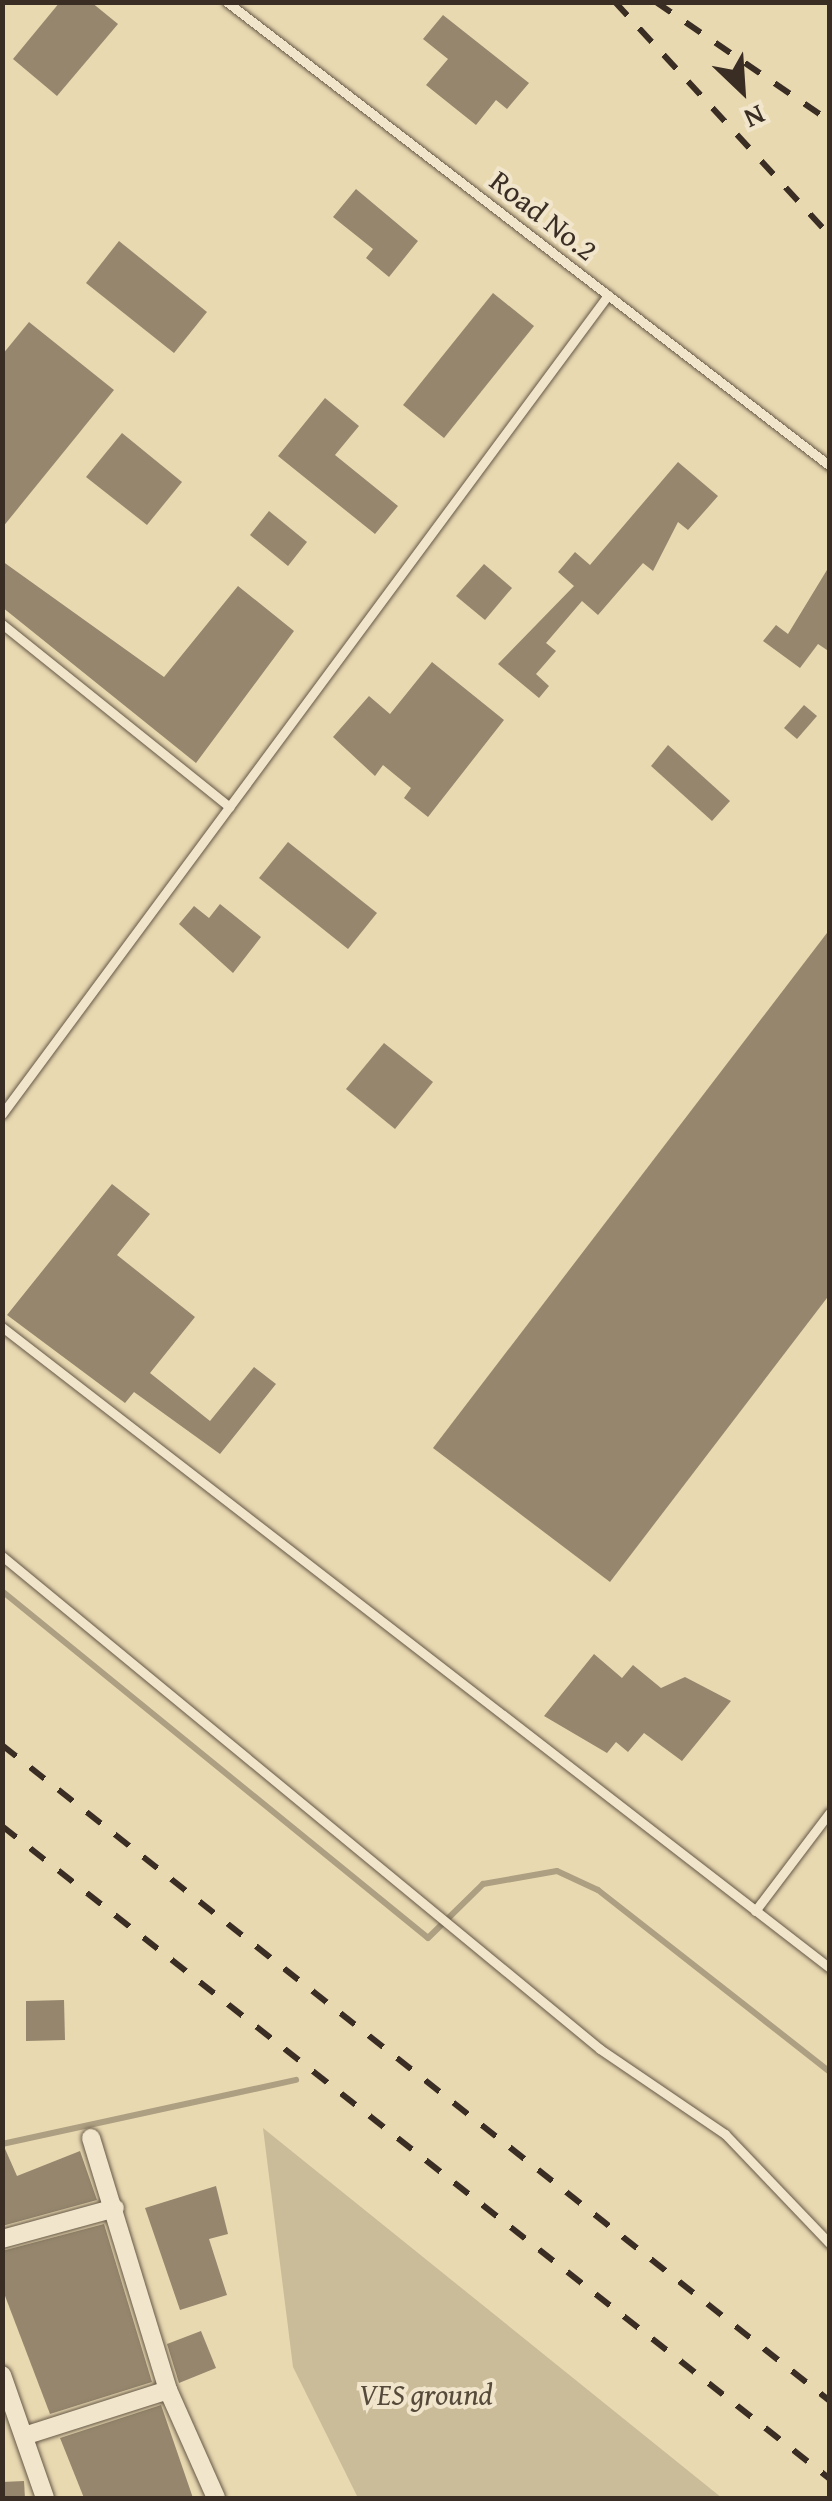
<!DOCTYPE html>
<style>
body{margin:0}
#map{position:relative;width:832px;height:2501px;overflow:hidden;background:#e9d9b1;font-family:"Gentium Book Plus",serif}
div>[style]{position:absolute}
[style*='--x']{left:calc(var(--x)*1px);top:calc(var(--y)*1px);width:calc(var(--w)*1px);rotate:calc(var(--a)*1deg)}
.green>*{inset:0;background:#cbbc99}
.stream>*{height:6px;margin:-3px;padding:0 3px;transform-origin:3px;border-radius:3px;background:#ad9f81}
.building>*{inset:0;background:#95866d}
.roads{filter:drop-shadow(0 0 2px #655847) drop-shadow(0 0 2px #655847)}
.service>*{height:9px;margin:-4.5px;padding:0 4.5px;transform-origin:4.5px;border-radius:4.5px;background:#f1e6cc}
.minor>*{height:18px;margin:-9px;padding:0 9px;transform-origin:9px;border-radius:9px;background:#f1e6cc}
.rail>*{height:6px;margin-top:-3px;transform-origin:0;background:repeating-linear-gradient(90deg,#392d24 0 18px,transparent 0 36px)}
span{translate:-50% -50%;white-space:nowrap;text-align:center;line-height:1.15;-webkit-text-stroke:8px #f1e6cc;paint-order:stroke}
.street-label{font-size:30px;color:#392d24}
.park-label{font-size:30px;color:#564a3b;font-style:italic}
.frame{position:absolute;inset:0;border:5px solid #392d24;pointer-events:none}
.north{position:absolute;left:692px;top:40px;width:100px;height:100px;-webkit-text-stroke:8px #f1e6cc;paint-order:stroke;rotate:155deg;font-size:28px;font-weight:700;line-height:40px;text-align:center;color:#392d24}
.north::after{content:'';display:block;margin:auto;width:35px;height:45px;background:#392d24;clip-path:polygon(50% 0,100% 100%,50% 72%,0 100%)}
</style>
<div id="map">
<div class="green">
<i style="clip-path:polygon(263px 2128px,722px 2498px,358px 2498px,293px 2367px)"></i>
</div>
<div class="stream">
<i style="--x:2;--y:1591;--w:549;--a:39.16"></i>
<i style="--x:428;--y:1938;--w:77;--a:-44.5"></i>
<i style="--x:483;--y:1884;--w:75;--a:-10"></i>
<i style="--x:557;--y:1871;--w:45;--a:24.9"></i>
<i style="--x:598;--y:1890;--w:295;--a:38.1"></i>
<i style="--x:2;--y:2144;--w:301;--a:-12.3"></i>
</div>
<div class="building">
<i style="clip-path:polygon(60px 2px,91px 2px,118px 24px,57px 96px,13px 59px)"></i>
<i style="clip-path:polygon(443px 15px,529px 83px,507px 109px,496px 100px,476px 125px,426px 85px,448px 59px,423px 39px)"></i>
<i style="clip-path:polygon(356px 189px,418px 241px,389px 277px,366px 258px,373px 249px,333px 217px)"></i>
<i style="clip-path:polygon(119px 241px,207px 312px,174px 353px,86px 283px)"></i>
<i style="clip-path:polygon(493px 293px,534px 326px,444px 438px,403px 405px)"></i>
<i style="clip-path:polygon(29px 322px,114px 390px,2px 528px,2px 355px)"></i>
<i style="clip-path:polygon(325px 398px,359px 426px,335px 455px,398px 506px,375px 534px,278px 456px)"></i>
<i style="clip-path:polygon(122px 433px,182px 482px,147px 525px,86px 477px)"></i>
<i style="clip-path:polygon(678px 462px,718px 496px,688px 530px,678px 522px,653px 571px,643px 563px,598px 615px,582px 601px,546px 643px,556px 651px,536px 674px,549px 686px,539px 698px,498px 664px,574px 586px,558px 572px,575px 552px,590px 565px)"></i>
<i style="clip-path:polygon(269px 511px,307px 542px,288px 566px,250px 535px)"></i>
<i style="clip-path:polygon(2px 561px,164px 677px,238px 586px,294px 631px,196px 763px,2px 607px)"></i>
<i style="clip-path:polygon(484px 564px,512px 588px,485px 620px,456px 596px)"></i>
<i style="clip-path:polygon(830px 565px,830px 652px,818px 644px,800px 668px,763px 641px,776px 625px,788px 634px)"></i>
<i style="clip-path:polygon(432px 662px,504px 720px,428px 817px,404px 798px,411px 788px,383px 765px,375px 776px,333px 737px,369px 696px,390px 714px)"></i>
<i style="clip-path:polygon(804px 705px,817px 716px,797px 739px,784px 728px)"></i>
<i style="clip-path:polygon(668px 745px,730px 801px,712px 821px,651px 766px)"></i>
<i style="clip-path:polygon(288px 842px,377px 913px,348px 949px,259px 878px)"></i>
<i style="clip-path:polygon(220px 904px,261px 937px,233px 973px,179px 924px,194px 906px,209px 918px)"></i>
<i style="clip-path:polygon(830px 929px,830px 1294px,610px 1582px,433px 1448px)"></i>
<i style="clip-path:polygon(384px 1043px,433px 1082px,395px 1129px,346px 1089px)"></i>
<i style="clip-path:polygon(112px 1184px,150px 1214px,117px 1255px,195px 1317px,150px 1373px,210px 1421px,254px 1367px,276px 1384px,220px 1454px,134px 1392px,125px 1403px,7px 1315px)"></i>
<i style="clip-path:polygon(594px 1654px,622px 1678px,633px 1665px,661px 1688px,685px 1677px,731px 1701px,682px 1761px,644px 1733px,628px 1752px,616px 1742px,607px 1753px,544px 1716px)"></i>
<i style="clip-path:polygon(64px 2000px,65px 2040px,26px 2041px,26px 2001px)"></i>
<i style="clip-path:polygon(2px 2142px,17px 2176px,80px 2151px,97px 2200px,2px 2226px)"></i>
<i style="clip-path:polygon(216px 2186px,228px 2234px,209px 2239px,227px 2295px,180px 2310px,145px 2208px)"></i>
<i style="clip-path:polygon(104px 2224px,152px 2382px,50px 2414px,2px 2288px,2px 2251px)"></i>
<i style="clip-path:polygon(201px 2331px,216px 2368px,179px 2383px,167px 2344px)"></i>
<i style="clip-path:polygon(161px 2405px,193px 2498px,84px 2498px,60px 2438px)"></i>
<i style="clip-path:polygon(24px 2481px,25px 2498px,2px 2498px,2px 2482px)"></i>
</div>
<div class="roads">
<div class="service">
<i style="--x:227;--y:2;--w:761;--a:37.58"></i>
<i style="--x:2;--y:624;--w:292;--a:38.8"></i>
<i style="--x:2;--y:1114;--w:1019;--a:-53.5"></i>
<i style="--x:2;--y:1327;--w:1047;--a:37.75"></i>
<i style="--x:2;--y:1556;--w:775;--a:39.5"></i>
<i style="--x:600;--y:2049;--w:151;--a:34.2"></i>
<i style="--x:725;--y:2134;--w:152;--a:46.3"></i>
<i style="--x:755;--y:1911;--w:124;--a:-52.9"></i>
</div>
<div class="minor">
<i style="--x:91;--y:2138;--w:264;--a:73"></i>
<i style="--x:168;--y:2390;--w:118;--a:66"></i>
<i style="--x:2;--y:2239;--w:117;--a:-15.3"></i>
<i style="--x:2;--y:2375;--w:130;--a:70.7"></i>
<i style="--x:24;--y:2436;--w:151;--a:-17.7"></i>
</div>
</div>
<div class="rail">
<i style="--x:615;--y:2;--w:318;--a:47.4"></i>
<i style="--x:656;--y:2;--w:211;--a:34.4"></i>
<i style="--x:2;--y:1745;--w:1056;--a:38.39"></i>
<i style="--x:2;--y:1826;--w:1055;--a:38.26"></i>
</div>
<div class="street-label">
<span style="left:544px;top:215px;rotate:38deg">Road No.2</span>
</div>
<div class="park-label">
<span style="left:426px;top:2394px">VES ground</span>
</div>
<div class="frame"></div>
<div class="north">N</div>
</div>
